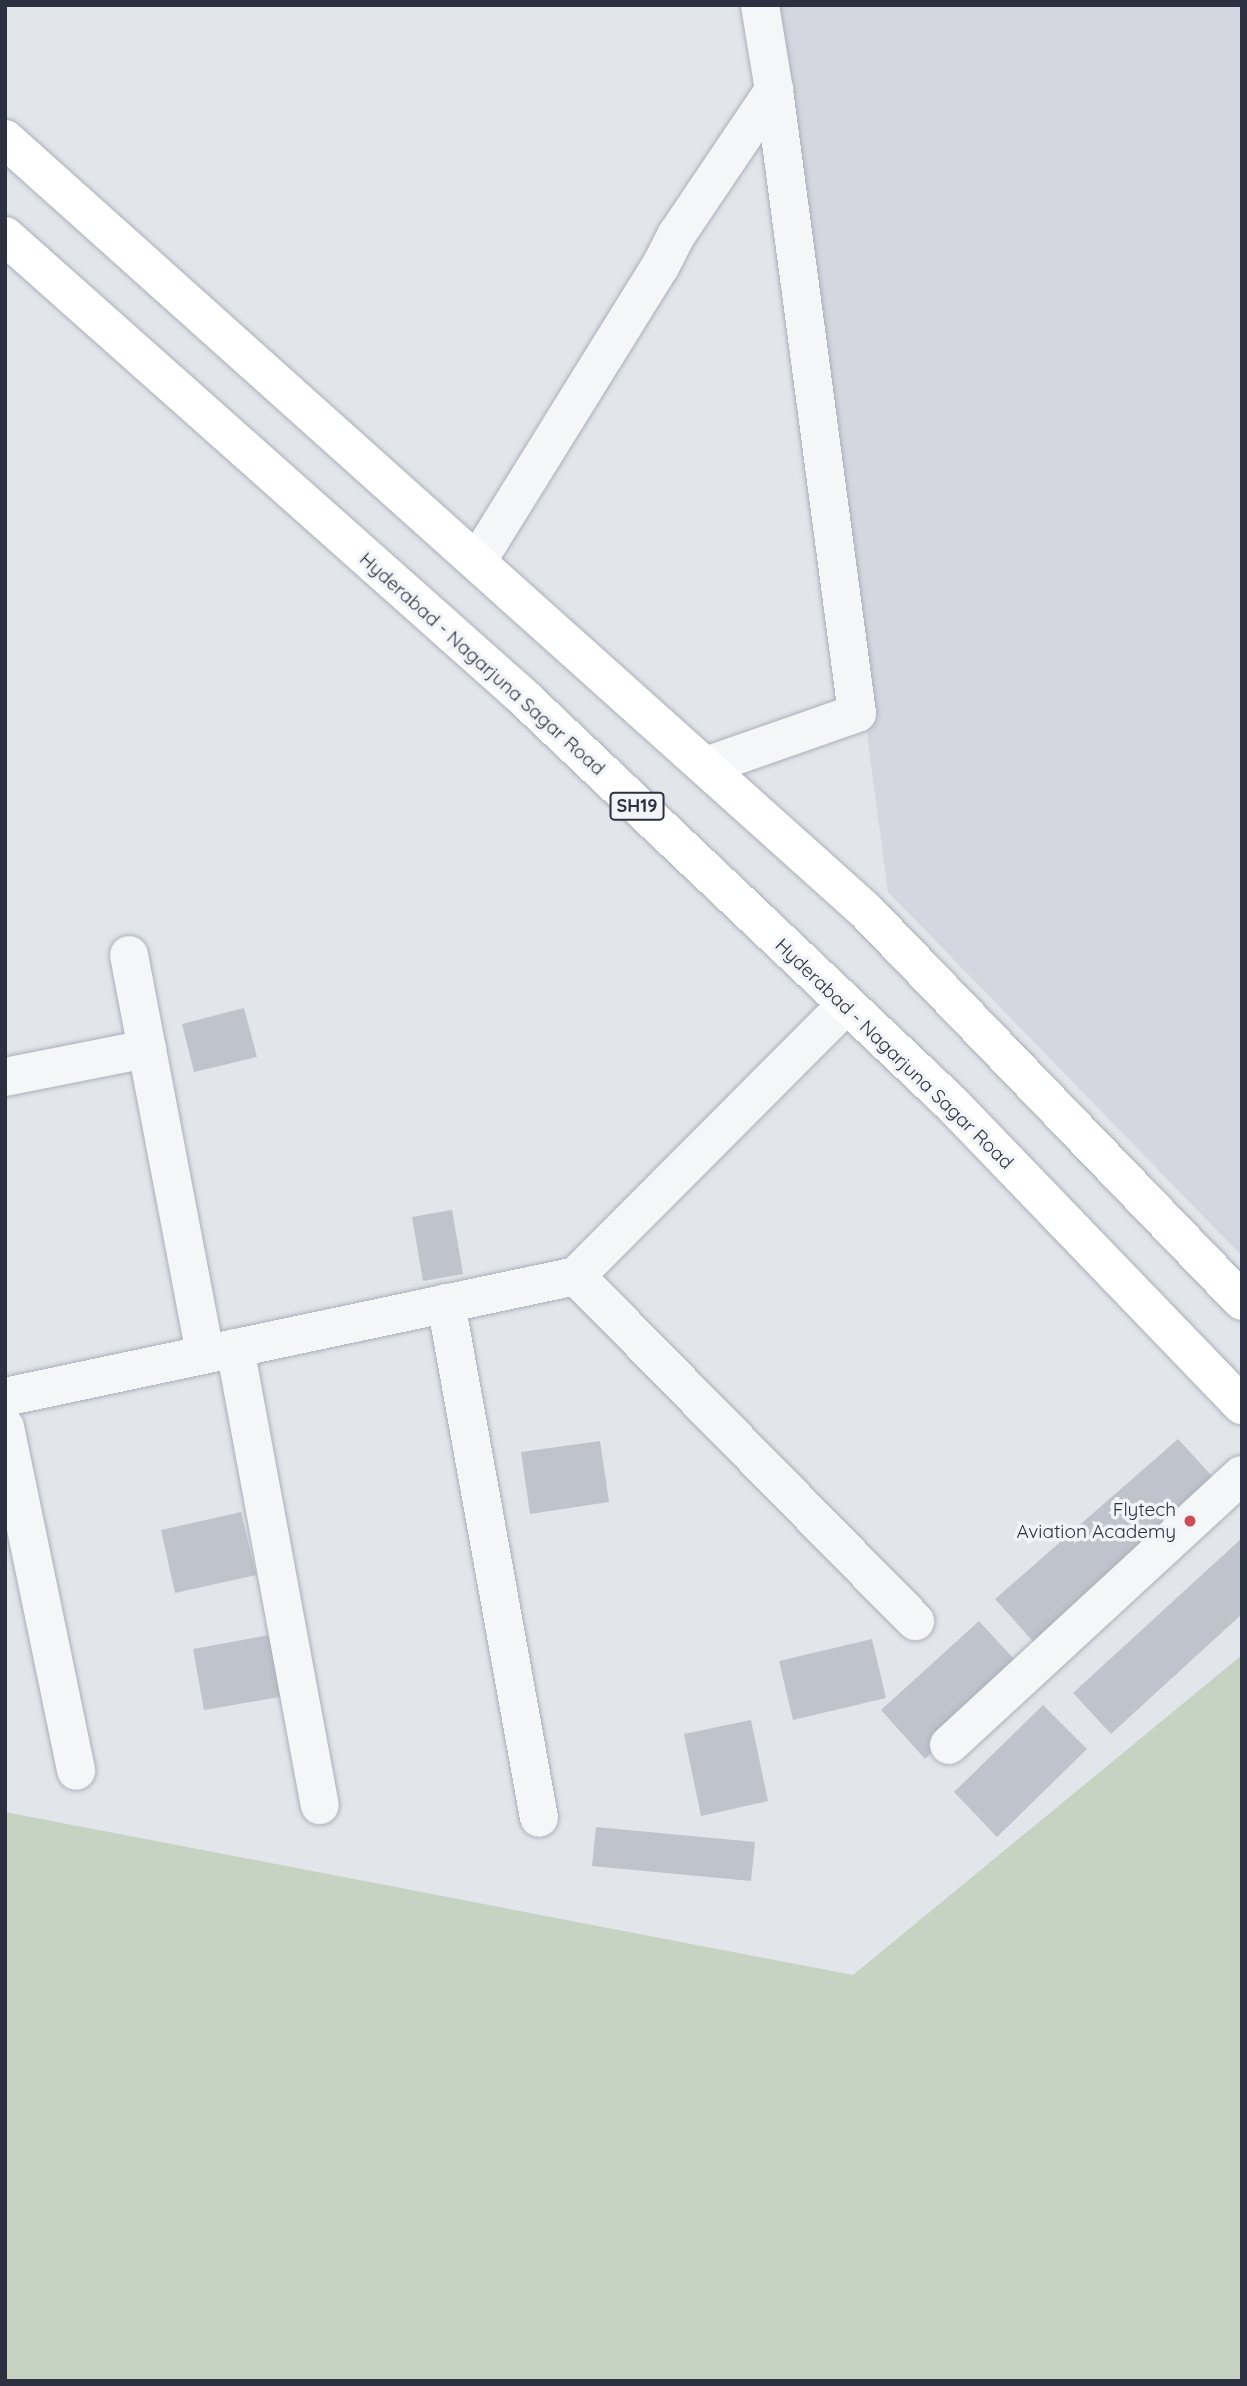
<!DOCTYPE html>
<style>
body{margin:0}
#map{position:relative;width:1247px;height:2386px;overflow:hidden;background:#e2e5ea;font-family:Quicksand,sans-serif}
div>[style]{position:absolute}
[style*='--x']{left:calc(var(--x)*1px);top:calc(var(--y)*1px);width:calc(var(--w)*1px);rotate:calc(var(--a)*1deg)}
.built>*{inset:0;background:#d4d7df}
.green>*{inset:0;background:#c6d3c3}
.building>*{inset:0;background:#bfc3cc}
.roads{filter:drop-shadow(0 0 2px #abafb7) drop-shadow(0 0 2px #abafb7)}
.minor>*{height:38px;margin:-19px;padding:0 19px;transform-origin:19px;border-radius:19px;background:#f5f6f8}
.major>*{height:38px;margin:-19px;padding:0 19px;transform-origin:19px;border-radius:19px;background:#fff}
.dots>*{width:19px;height:19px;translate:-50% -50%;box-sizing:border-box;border:4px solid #f2f4f7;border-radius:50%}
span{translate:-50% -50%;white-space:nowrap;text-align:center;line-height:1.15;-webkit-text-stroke:7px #f2f4f7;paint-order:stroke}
.shield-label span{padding:2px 5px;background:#f2f4f7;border:2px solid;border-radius:5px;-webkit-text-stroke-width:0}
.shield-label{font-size:18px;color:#2b3141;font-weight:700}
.street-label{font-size:19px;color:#2b3141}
.poi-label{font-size:19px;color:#2b3141}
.right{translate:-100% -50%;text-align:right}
.frame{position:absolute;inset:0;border:7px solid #2b3141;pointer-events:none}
</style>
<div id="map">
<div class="built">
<i style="clip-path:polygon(770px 5px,1242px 5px,1242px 1256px,888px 892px)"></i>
</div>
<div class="green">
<i style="clip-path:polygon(1242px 1655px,1242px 2381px,5px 2381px,5px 1812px,853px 1975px)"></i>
</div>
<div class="building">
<i style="clip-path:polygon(244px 1008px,257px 1057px,194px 1072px,182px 1024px)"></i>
<i style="clip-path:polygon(452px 1210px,463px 1274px,423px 1281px,412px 1217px)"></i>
<i style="clip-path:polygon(1178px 1439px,1222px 1487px,1039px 1648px,995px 1599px)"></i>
<i style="clip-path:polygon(600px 1441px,609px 1502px,530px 1514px,521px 1452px)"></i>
<i style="clip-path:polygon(241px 1512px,256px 1575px,175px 1593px,161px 1530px)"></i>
<i style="clip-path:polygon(1242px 1538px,1242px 1614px,1111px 1734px,1073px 1693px)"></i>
<i style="clip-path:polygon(979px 1621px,1024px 1670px,925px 1759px,881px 1710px)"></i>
<i style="clip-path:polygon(269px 1635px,280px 1697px,204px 1710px,193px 1649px)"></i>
<i style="clip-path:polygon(872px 1639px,886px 1698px,793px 1720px,779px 1661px)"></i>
<i style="clip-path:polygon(1043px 1705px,1087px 1749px,997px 1837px,954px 1792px)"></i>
<i style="clip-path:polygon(751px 1720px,768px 1801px,701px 1816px,684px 1734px)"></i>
<i style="clip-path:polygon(596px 1827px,755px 1842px,751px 1881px,592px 1866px)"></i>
</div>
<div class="roads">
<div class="minor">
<i style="--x:478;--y:560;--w:345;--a:-58.2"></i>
<i style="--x:660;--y:267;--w:37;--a:-63"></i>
<i style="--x:677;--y:234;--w:174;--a:-56"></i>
<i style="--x:706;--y:766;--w:160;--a:-19.3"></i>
<i style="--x:857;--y:713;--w:629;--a:-97.59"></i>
<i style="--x:774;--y:90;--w:86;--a:-99.4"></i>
<i style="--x:129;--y:955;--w:406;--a:79.2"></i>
<i style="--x:5;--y:1077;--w:145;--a:-11.2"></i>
<i style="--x:576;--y:1276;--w:484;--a:45.5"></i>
<i style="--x:446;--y:1303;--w:523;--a:79.76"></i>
<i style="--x:235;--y:1348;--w:465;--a:79.5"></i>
<i style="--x:5;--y:1397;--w:584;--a:-11.96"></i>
<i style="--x:576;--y:1276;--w:381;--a:-45.1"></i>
<i style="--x:5;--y:1427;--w:351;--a:78.3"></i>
<i style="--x:949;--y:1745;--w:398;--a:-42.7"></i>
</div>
<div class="major">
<i style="--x:5;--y:139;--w:1155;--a:41.88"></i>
<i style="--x:865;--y:910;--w:543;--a:46.04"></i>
<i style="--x:5;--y:236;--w:691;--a:41.65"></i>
<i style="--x:521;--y:695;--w:594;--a:43.5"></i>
<i style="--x:952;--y:1104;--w:418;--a:46.1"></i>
</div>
</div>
<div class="dots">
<i style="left:1190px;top:1521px;background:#c94d57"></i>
</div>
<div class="shield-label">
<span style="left:637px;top:806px">SH19</span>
</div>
<div class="street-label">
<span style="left:482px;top:664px;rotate:42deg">Hyderabad - Nagarjuna Sagar Road</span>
<span style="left:894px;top:1054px;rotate:44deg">Hyderabad - Nagarjuna Sagar Road</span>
</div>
<div class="poi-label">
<span class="right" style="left:1176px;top:1521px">Flytech<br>Aviation Academy</span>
</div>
<div class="frame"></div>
</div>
